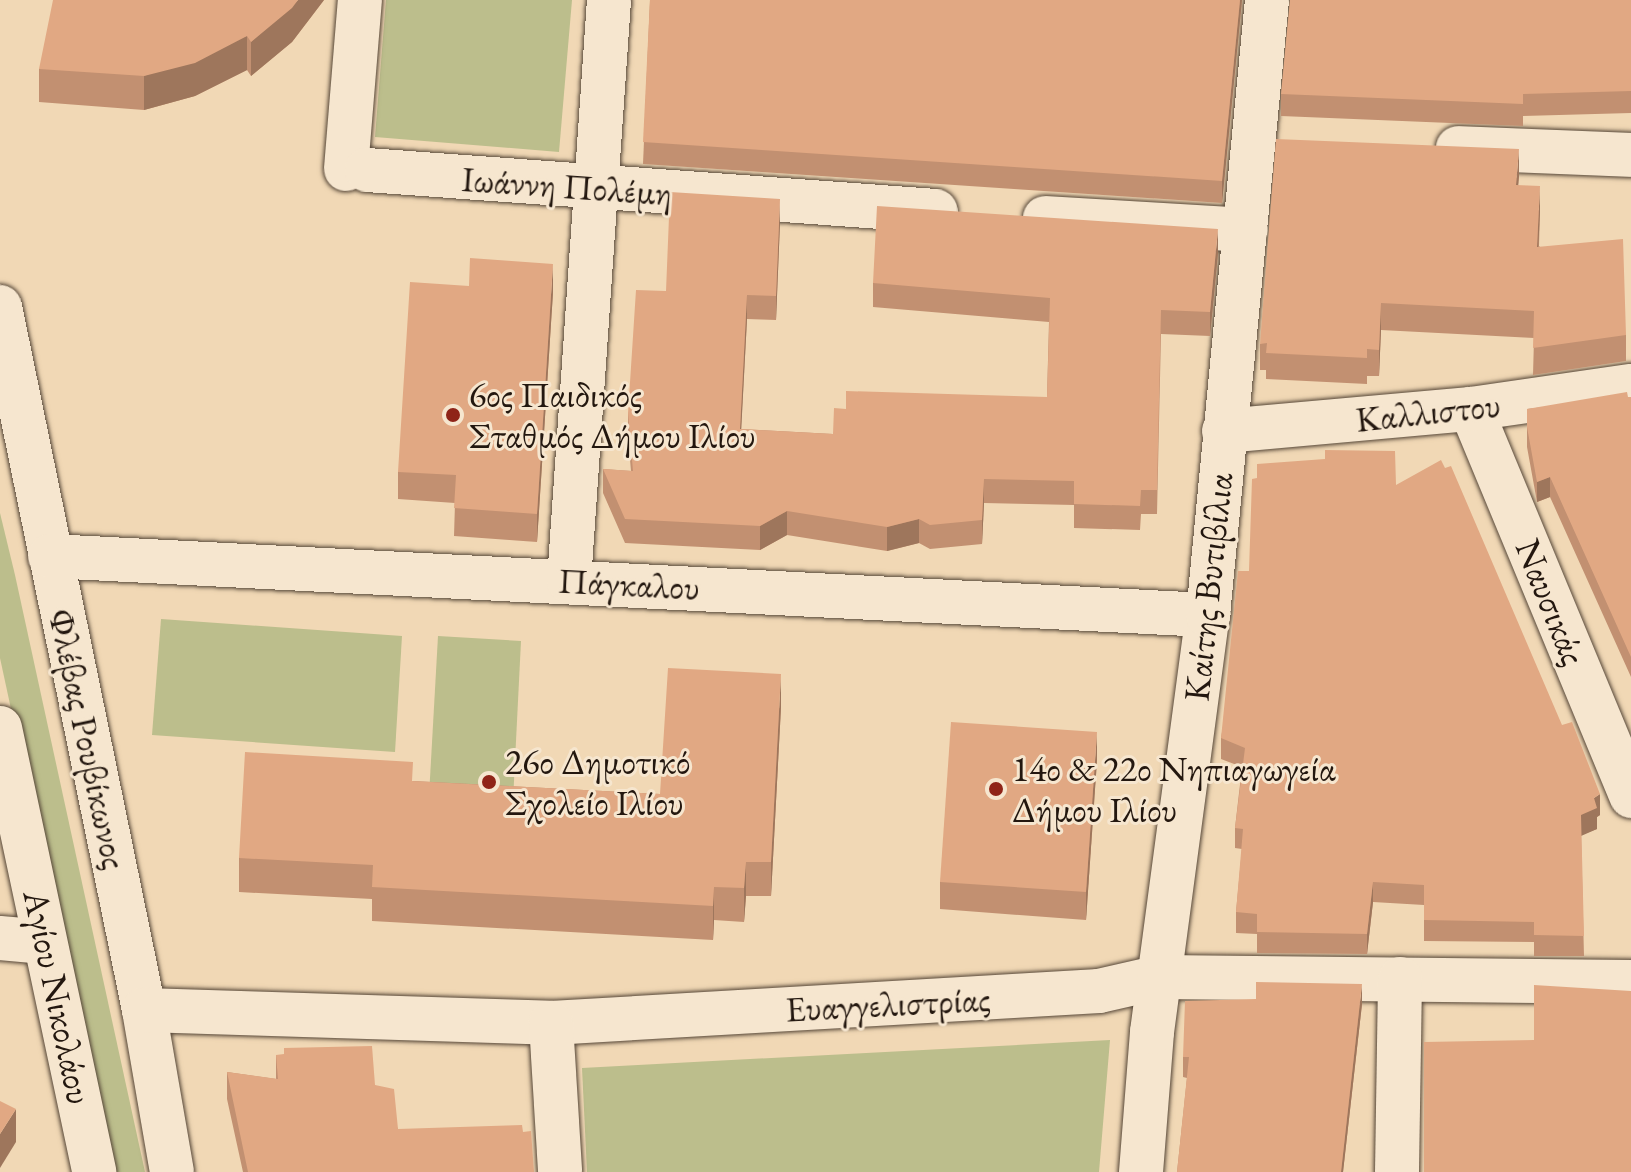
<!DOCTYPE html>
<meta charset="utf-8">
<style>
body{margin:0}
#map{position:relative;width:1631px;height:1172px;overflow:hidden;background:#f1d8b5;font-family:"EB Garamond",serif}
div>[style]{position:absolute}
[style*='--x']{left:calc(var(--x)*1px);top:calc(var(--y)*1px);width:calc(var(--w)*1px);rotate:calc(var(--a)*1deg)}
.green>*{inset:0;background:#bcbe8c}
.roads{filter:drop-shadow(0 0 2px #564738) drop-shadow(0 0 2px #564738)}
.minor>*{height:44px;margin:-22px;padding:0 22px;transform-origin:22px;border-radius:22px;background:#f6e6cf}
.wall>*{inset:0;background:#c29071}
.shaded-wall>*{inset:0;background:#9e765c}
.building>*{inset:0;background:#e1a883}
.dots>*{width:22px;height:22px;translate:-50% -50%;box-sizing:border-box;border:4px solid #f6e6cf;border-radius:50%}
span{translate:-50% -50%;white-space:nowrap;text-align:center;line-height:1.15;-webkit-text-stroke:6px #f6e6cf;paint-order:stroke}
.street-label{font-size:36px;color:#23170f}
.poi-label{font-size:36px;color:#23170f}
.left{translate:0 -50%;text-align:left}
</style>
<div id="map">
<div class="green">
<i style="clip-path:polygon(386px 0,572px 0,559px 152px,375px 137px)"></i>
<i style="clip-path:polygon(0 513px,15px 575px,145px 1172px,111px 1172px,0 658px)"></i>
<i style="clip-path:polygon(161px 619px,402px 636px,395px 752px,152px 735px)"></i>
<i style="clip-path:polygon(438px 636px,521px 641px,513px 801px,429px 796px)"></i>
<i style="clip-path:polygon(1110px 1040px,1099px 1172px,587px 1172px,582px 1068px)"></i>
</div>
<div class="roads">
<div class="minor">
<i style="--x:1458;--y:148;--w:173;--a:2.3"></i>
<i style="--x:346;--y:169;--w:170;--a:-85.3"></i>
<i style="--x:367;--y:170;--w:570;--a:4.12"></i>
<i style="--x:1045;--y:218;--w:201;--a:3.4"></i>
<i style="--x:0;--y:307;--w:718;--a:78.42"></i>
<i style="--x:144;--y:1010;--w:164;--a:80.2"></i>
<i style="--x:1471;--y:409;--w:419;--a:67.5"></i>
<i style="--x:1224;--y:431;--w:248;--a:-5.1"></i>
<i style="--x:1471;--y:409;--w:162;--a:-8.2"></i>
<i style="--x:50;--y:556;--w:1160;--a:2.92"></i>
<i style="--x:569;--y:581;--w:582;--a:-86.06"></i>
<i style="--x:0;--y:728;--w:454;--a:78"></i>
<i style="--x:0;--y:938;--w:45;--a:5.1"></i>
<i style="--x:144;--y:1010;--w:407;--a:1.8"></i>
<i style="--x:551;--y:1023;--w:549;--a:-3.34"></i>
<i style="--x:1099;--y:991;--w:63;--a:-12.9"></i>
<i style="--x:1160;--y:977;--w:471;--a:0.6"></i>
<i style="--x:551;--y:1023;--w:149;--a:86.5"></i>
<i style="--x:1141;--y:1172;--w:140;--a:-85.5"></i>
<i style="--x:1152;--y:1032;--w:421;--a:-82.4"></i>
<i style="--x:1208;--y:615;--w:618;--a:-84.52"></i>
<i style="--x:1397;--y:1172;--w:193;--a:-89.1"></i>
</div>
</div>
<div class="wall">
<i style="clip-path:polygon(324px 0,292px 42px,251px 76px,247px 70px,195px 96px,144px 110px,39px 102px,39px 69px)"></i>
<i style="clip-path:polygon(650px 0,1242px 0,1222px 203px,643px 164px)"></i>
<i style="clip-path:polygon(1631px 0,1631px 113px,1523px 116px,1523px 126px,1281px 116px,1281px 94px)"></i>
<i style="clip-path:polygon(1519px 176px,1518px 185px,1540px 212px,1539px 246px,1626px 335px,1626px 361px,1533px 375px,1534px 338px,1381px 330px,1379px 376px,1367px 376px,1367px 384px,1266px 379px,1266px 370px,1260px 370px,1260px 344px)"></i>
<i style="clip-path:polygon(780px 223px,776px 320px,747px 319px,741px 429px,833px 434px,846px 409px,1047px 397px,1049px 322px,873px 307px,873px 283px,1218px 253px,1210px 336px,1161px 334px,1157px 514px,1141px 514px,1140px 530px,1074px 528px,1074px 505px,984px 503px,982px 544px,930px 549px,919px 543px,887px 551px,787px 535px,760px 550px,625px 543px,603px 493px,603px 469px,631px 471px,628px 437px,628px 413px)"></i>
<i style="clip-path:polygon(553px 292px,537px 542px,454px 536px,455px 503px,398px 499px,398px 472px)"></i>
<i style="clip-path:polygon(1628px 397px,1631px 397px,1631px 677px,1550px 497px,1537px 502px,1527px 447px,1527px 409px)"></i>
<i style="clip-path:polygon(1396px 485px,1600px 815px,1597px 817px,1597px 829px,1581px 835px,1584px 956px,1534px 956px,1534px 942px,1424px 941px,1424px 905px,1373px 902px,1367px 954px,1257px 953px,1257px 934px,1236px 933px,1236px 912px,1242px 849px,1235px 848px,1235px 828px,1242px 767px,1221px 759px,1221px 738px,1249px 571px)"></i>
<i style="clip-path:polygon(781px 707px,771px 896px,746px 896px,744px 922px,714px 920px,713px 940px,372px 921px,372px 899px,239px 892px,239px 858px,413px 781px,660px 794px)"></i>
<i style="clip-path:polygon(1097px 760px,1086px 920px,940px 909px,940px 882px)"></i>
<i style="clip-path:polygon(1362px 1004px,1343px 1172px,1177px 1172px,1187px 1078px,1183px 1077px,1183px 1057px)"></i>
<i style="clip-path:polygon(276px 1055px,375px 1085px,398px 1129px,523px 1132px,534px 1172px,243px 1172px,227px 1099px,227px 1072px,276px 1079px)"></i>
</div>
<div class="shaded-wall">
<i style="clip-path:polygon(298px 0,324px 0,292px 42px,251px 76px,251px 42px)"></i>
<i style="clip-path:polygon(1240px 0,1242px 0,1222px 203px,1222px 181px)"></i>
<i style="clip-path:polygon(247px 36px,247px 70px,195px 96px,144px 110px,144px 76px)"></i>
<i style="clip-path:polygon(1519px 149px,1519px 176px,1516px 212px,1516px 185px)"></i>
<i style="clip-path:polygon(1540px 186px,1540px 212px,1537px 273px,1537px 247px)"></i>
<i style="clip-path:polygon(780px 199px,780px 223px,776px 320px,776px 296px)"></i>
<i style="clip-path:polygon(1218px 229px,1218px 253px,1210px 336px,1210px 312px)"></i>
<i style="clip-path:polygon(553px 264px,553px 292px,537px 542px,537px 514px)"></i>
<i style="clip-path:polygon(747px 295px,747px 319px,740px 453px,740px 429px)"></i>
<i style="clip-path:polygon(1381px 303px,1381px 330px,1379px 376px,1379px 350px)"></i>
<i style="clip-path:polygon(1550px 477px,1550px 497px,1537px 502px,1537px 482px)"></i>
<i style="clip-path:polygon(984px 479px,984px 503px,982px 544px,982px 520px)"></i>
<i style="clip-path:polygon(787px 511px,787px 535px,760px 550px,760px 526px)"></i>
<i style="clip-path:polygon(919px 519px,919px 543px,887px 551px,887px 527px)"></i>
<i style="clip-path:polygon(781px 674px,781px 707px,771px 896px,771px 862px)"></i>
<i style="clip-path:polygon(1097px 732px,1097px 760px,1086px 920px,1086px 892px)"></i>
<i style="clip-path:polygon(1600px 794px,1600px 815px,1597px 817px,1597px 829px,1581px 836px,1581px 815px,1594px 798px)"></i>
<i style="clip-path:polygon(746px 862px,746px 896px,744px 922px,744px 888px)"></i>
<i style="clip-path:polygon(1373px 882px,1373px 902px,1367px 954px,1367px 934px)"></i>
<i style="clip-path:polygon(714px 887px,714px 920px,713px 940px,713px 906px)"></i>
<i style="clip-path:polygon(1362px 984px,1362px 1004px,1343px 1172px,1341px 1172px)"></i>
<i style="clip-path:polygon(16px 1109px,16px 1142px,0 1168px,0 1134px)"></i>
</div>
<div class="building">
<i style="clip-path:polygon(53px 0,298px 0,292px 8px,251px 42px,247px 36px,195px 63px,144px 76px,39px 69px)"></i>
<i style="clip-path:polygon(650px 0,1240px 0,1222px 181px,643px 142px)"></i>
<i style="clip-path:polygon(1290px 0,1631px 0,1631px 91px,1523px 94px,1523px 104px,1281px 94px)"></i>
<i style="clip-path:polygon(1276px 139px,1519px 149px,1516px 185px,1540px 186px,1537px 247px,1623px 239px,1626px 335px,1533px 348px,1534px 311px,1381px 303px,1379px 350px,1367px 349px,1367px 358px,1266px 353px,1267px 343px,1260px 344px)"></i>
<i style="clip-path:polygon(670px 192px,780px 199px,776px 296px,747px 295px,740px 429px,833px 434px,834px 408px,846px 409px,846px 391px,1047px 397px,1050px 298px,873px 283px,877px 206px,1218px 229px,1210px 312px,1161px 310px,1157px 490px,1141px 490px,1140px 506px,1074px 504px,1074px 481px,984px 479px,982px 520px,930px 525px,919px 519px,887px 527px,787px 511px,760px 526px,625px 519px,603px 469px,633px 471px,628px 413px,636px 290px,666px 291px)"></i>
<i style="clip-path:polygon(470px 258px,553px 264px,537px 514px,454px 508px,456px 475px,398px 472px,410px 282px,469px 286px)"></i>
<i style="clip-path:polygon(1627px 392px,1628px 397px,1631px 397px,1631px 657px,1550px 477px,1537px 482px,1527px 427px,1527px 409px)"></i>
<i style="clip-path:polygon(1325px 450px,1395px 451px,1396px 485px,1441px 460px,1445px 468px,1451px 466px,1562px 725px,1572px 722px,1600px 794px,1594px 798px,1597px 808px,1581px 815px,1584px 936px,1534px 935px,1534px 922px,1424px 920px,1424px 885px,1373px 882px,1367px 934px,1257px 932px,1257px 914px,1236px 912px,1243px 829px,1235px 828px,1245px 748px,1221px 738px,1238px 571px,1249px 571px,1252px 479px,1257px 478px,1257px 464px,1325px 459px)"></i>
<i style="clip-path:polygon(668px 668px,781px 674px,771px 862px,746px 862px,744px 888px,714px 887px,713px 906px,372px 887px,373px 865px,239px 858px,245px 752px,413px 762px,412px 781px,660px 794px)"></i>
<i style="clip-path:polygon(951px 722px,1097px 732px,1086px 892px,940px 882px)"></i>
<i style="clip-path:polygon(1256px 982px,1362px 984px,1341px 1172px,1177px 1172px,1189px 1057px,1183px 1057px,1185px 1001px,1256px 999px)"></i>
<i style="clip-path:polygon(1534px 985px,1631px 991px,1631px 1172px,1424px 1172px,1424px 1042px,1534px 1040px)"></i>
<i style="clip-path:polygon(372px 1046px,375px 1085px,394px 1089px,398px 1129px,522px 1125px,523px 1132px,531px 1131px,534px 1172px,248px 1172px,227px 1072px,278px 1079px,276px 1055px,284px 1054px,284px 1048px)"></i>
<i style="clip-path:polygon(0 1101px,16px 1109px,0 1134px)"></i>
</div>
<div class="dots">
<i style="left:453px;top:415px;background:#8f2418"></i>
<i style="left:489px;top:782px;background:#8f2418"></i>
<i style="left:996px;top:789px;background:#8f2418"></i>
</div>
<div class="street-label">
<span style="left:567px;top:186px;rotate:4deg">Ιωάννη Πολέμη</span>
<span style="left:1428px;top:412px;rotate:-6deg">Καλλιστου</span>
<span style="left:629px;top:584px;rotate:3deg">Πάγκαλου</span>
<span style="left:1208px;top:587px;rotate:-84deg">Καίτης Βυτιβίλια</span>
<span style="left:1551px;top:602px;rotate:68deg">Ναυσικάς</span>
<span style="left:88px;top:739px;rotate:78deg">Φλέβας Ρουβίκωνος</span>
<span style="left:58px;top:997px;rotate:78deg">Αγίου Νικολάου</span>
<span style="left:888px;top:1004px;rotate:-3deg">Ευαγγελιστρίας</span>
</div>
<div class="poi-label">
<span class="left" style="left:469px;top:415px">6ος Παιδικός<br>Σταθμός Δήμου Ιλίου</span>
<span class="left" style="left:505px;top:782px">26ο Δημοτικό<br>Σχολείο Ιλίου</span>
<span class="left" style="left:1012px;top:789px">14ο &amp; 22ο Νηπιαγωγεία<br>Δήμου Ιλίου</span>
</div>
</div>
